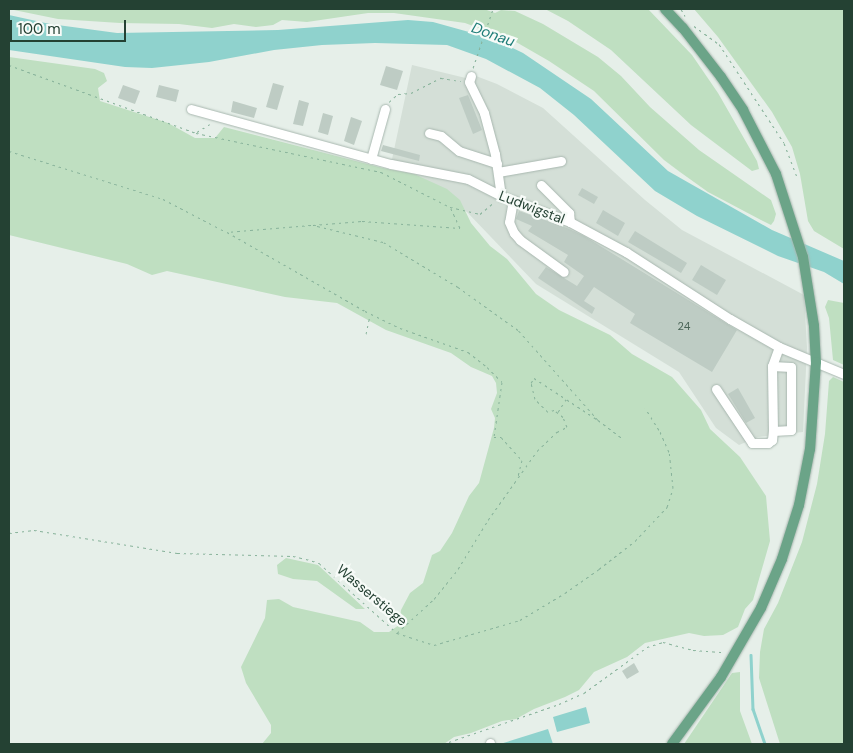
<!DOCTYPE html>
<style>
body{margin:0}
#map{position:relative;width:853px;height:753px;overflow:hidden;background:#e6efe9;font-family:"DM Sans",sans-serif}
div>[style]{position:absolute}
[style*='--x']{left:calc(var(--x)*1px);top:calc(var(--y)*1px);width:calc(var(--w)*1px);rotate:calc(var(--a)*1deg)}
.built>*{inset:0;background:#d4dfd7}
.green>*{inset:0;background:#bfdfc1}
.water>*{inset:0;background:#8fd2cd}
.stream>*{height:2.5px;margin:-1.25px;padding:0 1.25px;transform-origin:1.25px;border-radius:1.25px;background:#8fd2cd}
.building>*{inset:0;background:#beccc4}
.path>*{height:1px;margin-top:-0.5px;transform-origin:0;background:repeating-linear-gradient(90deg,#87b29a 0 2.5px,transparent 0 6.5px)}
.roads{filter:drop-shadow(0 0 1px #a8b7af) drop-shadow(0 0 1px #a8b7af)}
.minor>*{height:9px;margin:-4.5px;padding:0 4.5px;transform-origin:4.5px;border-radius:4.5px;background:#fff}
.major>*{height:10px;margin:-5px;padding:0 5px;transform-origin:5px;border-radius:5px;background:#6ba488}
span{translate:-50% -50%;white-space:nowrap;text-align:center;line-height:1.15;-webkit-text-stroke:4.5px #f7fbf8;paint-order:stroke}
.number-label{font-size:11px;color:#4a6457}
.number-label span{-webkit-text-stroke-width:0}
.street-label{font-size:14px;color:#244133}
.water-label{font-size:15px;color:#1e7d78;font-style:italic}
.frame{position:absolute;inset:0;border:10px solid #244133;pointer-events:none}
.scale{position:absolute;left:10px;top:20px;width:116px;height:22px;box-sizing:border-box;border:2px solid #244133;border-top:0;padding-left:6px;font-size:15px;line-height:18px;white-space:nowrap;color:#244133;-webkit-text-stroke:4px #f7fbf8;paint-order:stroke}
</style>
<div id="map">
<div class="built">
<i style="clip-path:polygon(412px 65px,474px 80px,476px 76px,497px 84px,543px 108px,645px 200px,682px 230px,804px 295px,807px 348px,803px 432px,758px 437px,739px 445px,716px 428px,679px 372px,536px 284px,467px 212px,391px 164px)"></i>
</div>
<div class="green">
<i style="clip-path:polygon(9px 9px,484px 9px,495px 13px,501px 10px,515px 11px,543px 24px,598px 57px,621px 76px,650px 107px,699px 150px,771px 200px,776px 214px,774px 221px,771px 225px,761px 220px,708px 192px,680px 172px,664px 160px,594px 91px,549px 61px,516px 42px,465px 23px,394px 13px,368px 13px,307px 22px,282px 20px,273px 25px,256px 27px,234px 24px,212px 28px,179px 24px,120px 23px,58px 19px)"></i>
<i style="clip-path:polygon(545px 9px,648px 9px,692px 55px,718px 93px,757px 161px,759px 169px,752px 171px,691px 125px,611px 50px,568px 21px)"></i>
<i style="clip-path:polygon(694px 9px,844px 9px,844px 249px,814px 231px,808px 221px,800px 174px,792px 147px,772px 112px,718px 37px)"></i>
<i style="clip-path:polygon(9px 57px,95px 69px,104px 73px,107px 81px,98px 88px,100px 101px,168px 123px,195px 138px,215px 138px,224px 127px,383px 168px,414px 174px,447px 189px,460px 200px,471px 223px,490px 246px,507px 259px,536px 294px,559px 310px,610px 335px,632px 354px,672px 377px,701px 410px,710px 429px,740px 457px,766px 496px,770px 541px,753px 600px,745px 609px,738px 627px,723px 635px,704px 636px,689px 633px,645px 643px,627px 657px,594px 672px,579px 690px,565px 697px,534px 709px,516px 719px,502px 721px,471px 733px,454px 737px,444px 744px,262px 744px,271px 733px,271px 725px,246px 683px,241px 667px,265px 618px,267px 600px,279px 599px,293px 607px,360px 622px,374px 632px,389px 632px,399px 625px,401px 610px,410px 593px,423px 583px,432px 555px,440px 551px,452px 533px,469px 496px,479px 483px,494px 428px,495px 418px,491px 409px,497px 393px,496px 383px,492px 376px,471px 367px,451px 353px,386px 330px,337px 303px,285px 297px,167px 271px,152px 275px,127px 264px,9px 235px)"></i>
<i style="clip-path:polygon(828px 300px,844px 303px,844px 365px,833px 360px,829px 318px,825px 307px)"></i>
<i style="clip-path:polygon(833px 377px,844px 382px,844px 744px,780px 744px,759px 678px,760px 652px,764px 629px,778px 603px,802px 542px,817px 484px,825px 434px,829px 381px)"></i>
<i style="clip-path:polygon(286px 558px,318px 565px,365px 609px,356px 609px,317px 581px,293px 579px,278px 574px,277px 565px)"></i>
<i style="clip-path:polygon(740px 672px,740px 711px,752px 744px,684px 744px,732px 673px)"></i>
</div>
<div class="water">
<i style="clip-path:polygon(9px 15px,50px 24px,117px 33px,278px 30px,408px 20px,433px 22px,494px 39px,523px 53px,591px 99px,668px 171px,772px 230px,844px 261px,844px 284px,824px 272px,778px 256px,697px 216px,655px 191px,574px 115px,540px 88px,486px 59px,447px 45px,375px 43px,322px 45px,274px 50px,209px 62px,152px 68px,125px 67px,9px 50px)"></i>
<i style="clip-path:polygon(586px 707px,590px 723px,557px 732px,553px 717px)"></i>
<i style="clip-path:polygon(548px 729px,553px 744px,500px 744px)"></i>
</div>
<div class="stream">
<i style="--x:751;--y:655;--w:54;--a:87.9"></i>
<i style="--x:753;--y:709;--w:37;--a:71"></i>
</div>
<div class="building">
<i style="clip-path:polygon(386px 66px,403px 71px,397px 90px,380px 85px)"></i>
<i style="clip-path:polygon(273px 83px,284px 86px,277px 110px,266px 107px)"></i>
<i style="clip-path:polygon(123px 85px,140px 91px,135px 104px,118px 98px)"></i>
<i style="clip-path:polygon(159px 85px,179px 90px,176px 102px,156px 97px)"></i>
<i style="clip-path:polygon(468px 95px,482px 130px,473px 134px,459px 98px)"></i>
<i style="clip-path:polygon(299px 100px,309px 103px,303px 126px,293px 124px)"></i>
<i style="clip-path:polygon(233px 101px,257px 108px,254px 118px,231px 112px)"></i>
<i style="clip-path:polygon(323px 113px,333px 116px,328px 135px,318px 132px)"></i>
<i style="clip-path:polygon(351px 117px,362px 121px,354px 145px,344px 141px)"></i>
<i style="clip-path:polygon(383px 145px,420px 155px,419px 161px,381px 151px)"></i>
<i style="clip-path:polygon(582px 188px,598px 197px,594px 204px,578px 195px)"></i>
<i style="clip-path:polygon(603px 210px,625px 223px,618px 236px,596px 223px)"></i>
<i style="clip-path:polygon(519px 211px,567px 228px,584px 236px,737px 330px,712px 372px,630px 323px,635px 314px,594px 287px,584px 301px,595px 308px,592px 314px,538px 278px,546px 267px,577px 286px,584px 276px,564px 262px,568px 255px,528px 231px,532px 226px,516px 219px)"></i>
<i style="clip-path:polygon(635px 231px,687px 263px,681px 273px,628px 242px)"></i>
<i style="clip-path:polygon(701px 265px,726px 280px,717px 295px,692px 280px)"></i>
<i style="clip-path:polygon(738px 388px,755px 418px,746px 423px,728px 394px)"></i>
<i style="clip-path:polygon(634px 663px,639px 672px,627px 679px,622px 671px)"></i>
</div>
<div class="path">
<i style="--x:681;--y:9;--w:8;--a:60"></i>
<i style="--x:694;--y:26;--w:31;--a:36"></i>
<i style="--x:719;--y:44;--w:118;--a:56.7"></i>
<i style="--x:784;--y:143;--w:36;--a:69"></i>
<i style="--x:9;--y:65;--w:199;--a:20"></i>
<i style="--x:196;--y:133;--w:189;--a:11.9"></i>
<i style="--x:381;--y:172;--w:77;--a:26.9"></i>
<i style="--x:450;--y:207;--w:31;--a:13"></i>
<i style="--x:480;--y:214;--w:17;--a:-40"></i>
<i style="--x:473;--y:68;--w:62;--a:-71.3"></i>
<i style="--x:389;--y:102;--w:12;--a:-42"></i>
<i style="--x:398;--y:94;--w:13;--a:-4"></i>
<i style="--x:411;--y:93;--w:34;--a:-27"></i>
<i style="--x:441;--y:78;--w:20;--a:9"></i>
<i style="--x:197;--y:132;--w:15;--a:-32"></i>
<i style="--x:9;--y:151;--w:161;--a:17.3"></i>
<i style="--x:163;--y:199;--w:71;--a:27.6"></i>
<i style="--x:311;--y:225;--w:84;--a:175.2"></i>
<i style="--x:227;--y:232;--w:159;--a:29.8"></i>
<i style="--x:365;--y:311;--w:39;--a:26"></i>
<i style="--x:400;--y:328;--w:72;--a:19.4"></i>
<i style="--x:468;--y:352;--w:24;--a:38"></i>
<i style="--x:487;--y:367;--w:21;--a:45"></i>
<i style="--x:502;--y:382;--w:56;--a:98.3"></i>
<i style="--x:494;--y:437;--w:7;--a:0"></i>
<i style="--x:501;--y:437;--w:31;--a:48"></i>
<i style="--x:522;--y:460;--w:16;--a:104"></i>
<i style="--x:366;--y:334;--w:19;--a:-78"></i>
<i style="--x:558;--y:412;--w:15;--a:-58"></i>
<i style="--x:598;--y:420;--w:30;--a:37"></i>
<i style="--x:9;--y:533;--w:25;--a:-7"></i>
<i style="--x:34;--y:530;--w:145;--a:9.1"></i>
<i style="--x:177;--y:553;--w:116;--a:1.5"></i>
<i style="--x:293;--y:556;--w:13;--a:13"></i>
<i style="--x:306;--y:559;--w:14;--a:17"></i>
<i style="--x:319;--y:563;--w:105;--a:41.9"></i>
<i style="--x:397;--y:633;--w:39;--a:18"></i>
<i style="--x:434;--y:645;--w:90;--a:-16.2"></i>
<i style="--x:520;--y:620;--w:52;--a:-31"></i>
<i style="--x:565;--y:593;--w:42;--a:-35.2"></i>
<i style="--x:599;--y:569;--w:46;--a:-37.9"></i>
<i style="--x:635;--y:541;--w:47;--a:-46.7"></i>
<i style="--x:667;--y:507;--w:20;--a:-72"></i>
<i style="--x:673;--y:488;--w:36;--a:-96"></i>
<i style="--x:669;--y:452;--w:24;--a:-114"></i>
<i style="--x:659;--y:430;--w:26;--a:-122"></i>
<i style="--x:397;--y:633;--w:50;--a:-42.6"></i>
<i style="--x:434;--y:599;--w:38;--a:-51"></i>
<i style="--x:458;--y:569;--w:57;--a:-58.5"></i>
<i style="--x:488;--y:520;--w:85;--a:-54.6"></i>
<i style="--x:537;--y:451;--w:28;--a:-44"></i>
<i style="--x:557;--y:432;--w:11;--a:-27"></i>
<i style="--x:567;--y:427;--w:11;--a:-112"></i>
<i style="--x:563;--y:417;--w:11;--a:-142"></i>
<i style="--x:554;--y:410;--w:6;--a:162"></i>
<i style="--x:548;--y:412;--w:18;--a:-135"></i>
<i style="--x:535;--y:399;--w:16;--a:-104"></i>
<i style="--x:531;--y:383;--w:6;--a:-59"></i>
<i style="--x:534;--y:378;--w:77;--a:33.3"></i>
<i style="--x:598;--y:420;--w:120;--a:-131.6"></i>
<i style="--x:518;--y:330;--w:74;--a:-144.4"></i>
<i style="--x:458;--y:287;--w:87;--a:-149"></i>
<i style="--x:383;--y:242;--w:72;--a:-166.3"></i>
<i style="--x:313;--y:225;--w:49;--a:-4.7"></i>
<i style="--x:362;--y:221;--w:98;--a:4.1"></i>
<i style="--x:460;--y:228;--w:23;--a:-115"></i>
<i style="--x:443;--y:744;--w:123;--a:-19"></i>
<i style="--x:559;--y:704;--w:27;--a:-24"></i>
<i style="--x:584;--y:693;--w:78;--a:-36.1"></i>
<i style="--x:647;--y:647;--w:17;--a:-17"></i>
<i style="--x:663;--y:642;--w:31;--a:15"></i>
<i style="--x:693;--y:650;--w:31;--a:4"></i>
</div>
<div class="roads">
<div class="minor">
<i style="--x:471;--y:76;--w:6;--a:108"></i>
<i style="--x:469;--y:82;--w:34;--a:64"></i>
<i style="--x:484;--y:113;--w:42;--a:75"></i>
<i style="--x:495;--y:154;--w:42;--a:81.9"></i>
<i style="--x:191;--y:109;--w:207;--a:15.4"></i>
<i style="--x:391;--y:164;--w:78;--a:11"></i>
<i style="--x:468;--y:179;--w:37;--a:27"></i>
<i style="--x:501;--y:196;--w:74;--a:20.6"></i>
<i style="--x:570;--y:222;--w:64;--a:28.2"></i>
<i style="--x:626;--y:252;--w:124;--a:32.8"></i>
<i style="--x:730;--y:319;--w:56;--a:29.7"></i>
<i style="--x:779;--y:347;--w:70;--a:22.6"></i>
<i style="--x:429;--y:133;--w:12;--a:14"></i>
<i style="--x:441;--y:136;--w:23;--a:40"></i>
<i style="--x:459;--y:151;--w:40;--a:18"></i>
<i style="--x:371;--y:159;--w:52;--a:-74.4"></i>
<i style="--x:498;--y:172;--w:64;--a:-9.9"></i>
<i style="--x:541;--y:185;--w:40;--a:45"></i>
<i style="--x:569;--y:213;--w:9;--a:84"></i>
<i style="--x:513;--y:200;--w:22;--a:100"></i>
<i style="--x:509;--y:222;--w:12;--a:66"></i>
<i style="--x:514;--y:233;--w:9;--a:49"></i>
<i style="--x:520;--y:240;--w:54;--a:36"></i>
<i style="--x:772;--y:366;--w:19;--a:3"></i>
<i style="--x:791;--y:367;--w:63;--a:90"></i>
<i style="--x:791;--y:430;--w:18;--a:177"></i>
<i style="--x:773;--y:431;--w:65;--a:-90.9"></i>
<i style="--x:772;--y:366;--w:20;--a:-70"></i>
<i style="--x:716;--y:389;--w:65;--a:56.3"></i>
<i style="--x:752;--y:443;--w:16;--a:0"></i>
<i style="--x:768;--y:443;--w:5;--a:-37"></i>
<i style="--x:772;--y:440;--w:9;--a:-84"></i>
<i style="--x:490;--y:743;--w:1;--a:90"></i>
</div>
<div class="major">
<i style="--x:665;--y:9;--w:26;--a:47"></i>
<i style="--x:683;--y:28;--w:62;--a:52.2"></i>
<i style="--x:721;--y:77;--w:40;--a:56"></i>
<i style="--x:743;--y:110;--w:72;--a:62.7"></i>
<i style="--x:776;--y:174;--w:87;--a:72"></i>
<i style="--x:803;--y:257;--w:70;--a:80.9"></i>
<i style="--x:814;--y:326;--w:36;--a:87"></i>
<i style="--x:816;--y:362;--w:87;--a:93.9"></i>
<i style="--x:810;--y:449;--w:57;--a:101.1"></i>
<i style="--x:799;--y:505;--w:57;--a:107.5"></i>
<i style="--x:782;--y:559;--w:53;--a:113.2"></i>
<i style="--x:761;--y:608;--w:80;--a:120.1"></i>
<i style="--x:721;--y:677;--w:83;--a:126.2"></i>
</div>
</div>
<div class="number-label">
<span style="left:684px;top:326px">24</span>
</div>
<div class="street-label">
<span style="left:532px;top:207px;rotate:21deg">Ludwigstal</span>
<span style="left:372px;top:595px;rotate:40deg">Wasserstiege</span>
</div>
<div class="water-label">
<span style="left:493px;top:35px;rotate:20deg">Donau</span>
</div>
<div class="frame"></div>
<div class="scale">100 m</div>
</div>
